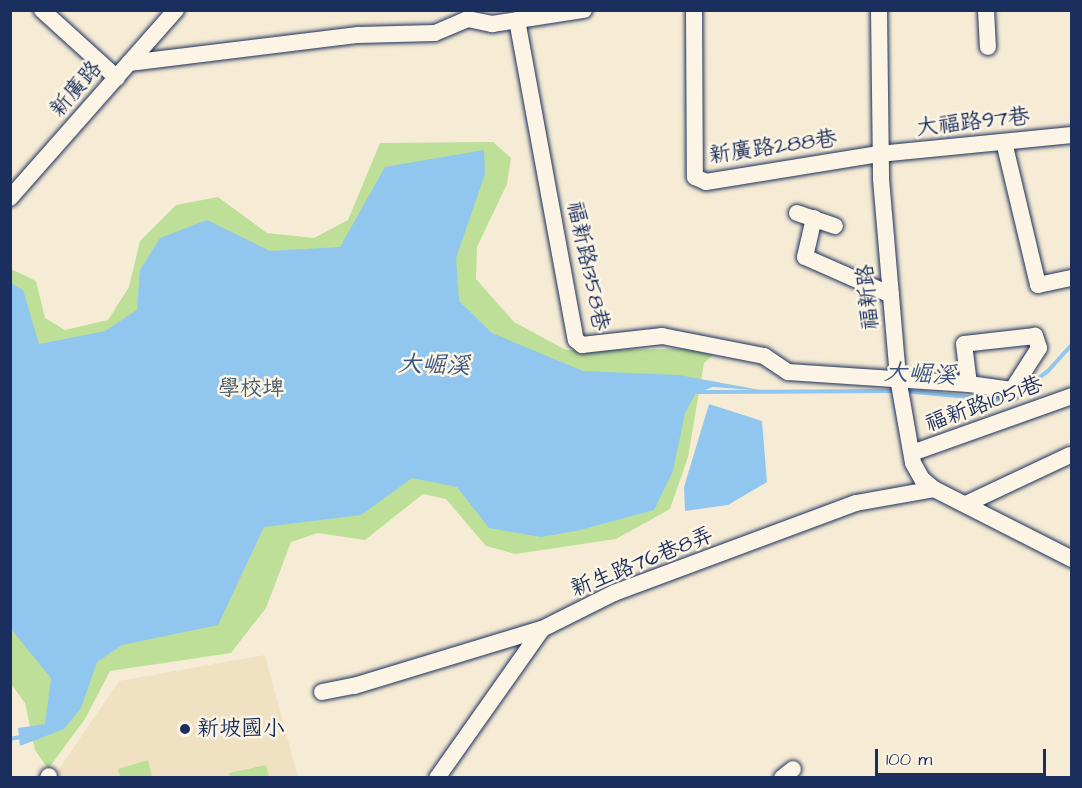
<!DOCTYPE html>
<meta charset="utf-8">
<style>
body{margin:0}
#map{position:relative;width:1082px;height:788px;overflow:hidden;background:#f6ecd5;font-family:"Architects Daughter","LXGW WenKai TC",sans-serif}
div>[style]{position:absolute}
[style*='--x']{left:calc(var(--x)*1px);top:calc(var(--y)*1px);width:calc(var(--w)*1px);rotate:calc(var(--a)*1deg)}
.built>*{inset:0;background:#efe1c2}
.green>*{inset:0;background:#bddf98}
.water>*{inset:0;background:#91c7ef}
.stream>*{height:4px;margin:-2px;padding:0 2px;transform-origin:2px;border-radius:2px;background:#91c7ef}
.roads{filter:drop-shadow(0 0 2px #1b2f5e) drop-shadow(0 0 2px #1b2f5e)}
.minor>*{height:16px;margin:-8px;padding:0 8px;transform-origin:8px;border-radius:8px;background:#fcf5e5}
.dots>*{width:16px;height:16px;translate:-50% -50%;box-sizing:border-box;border:3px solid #fcf5e5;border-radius:50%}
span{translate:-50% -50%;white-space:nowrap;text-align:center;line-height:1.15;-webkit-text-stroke:5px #fcf5e5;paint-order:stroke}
.street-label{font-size:22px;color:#1b2f5e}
.park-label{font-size:22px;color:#445b6c}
.poi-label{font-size:22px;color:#1b2f5e}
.left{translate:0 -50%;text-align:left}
.water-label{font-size:24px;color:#385582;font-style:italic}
.frame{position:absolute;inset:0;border:12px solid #1b2f5e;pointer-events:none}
.scale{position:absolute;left:875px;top:749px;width:171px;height:27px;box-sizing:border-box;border:3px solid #1b2f5e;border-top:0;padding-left:8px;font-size:18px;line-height:21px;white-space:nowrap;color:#1b2f5e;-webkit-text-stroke:4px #fcf5e5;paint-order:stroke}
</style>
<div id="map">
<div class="built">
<i style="clip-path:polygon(265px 655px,298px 777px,53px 778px,119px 681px)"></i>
</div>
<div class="green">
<i style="clip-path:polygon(493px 142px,511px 158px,507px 184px,477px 247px,476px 279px,514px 322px,566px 350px,686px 349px,713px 355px,704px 363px,688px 457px,670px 509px,616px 539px,515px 554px,486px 546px,446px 499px,423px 494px,365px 540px,318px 533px,291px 542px,266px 608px,231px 653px,110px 671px,85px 719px,48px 769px,35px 750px,25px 703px,11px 684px,11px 269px,36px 281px,45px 318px,65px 330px,108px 320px,129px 287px,140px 241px,176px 205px,218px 197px,267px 233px,314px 238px,348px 220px,380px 143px)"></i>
<i style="clip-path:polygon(148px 760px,152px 777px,120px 777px,118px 769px)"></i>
<i style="clip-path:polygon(266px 765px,269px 777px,230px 777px,229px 773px)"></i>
</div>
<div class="water">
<i style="clip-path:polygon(484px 150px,485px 174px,456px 258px,459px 301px,492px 333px,583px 371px,679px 375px,766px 391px,713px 387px,696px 393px,685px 413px,673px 471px,654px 510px,576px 531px,541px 537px,489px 528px,457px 487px,412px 478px,361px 515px,264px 527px,218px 625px,122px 645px,97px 662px,81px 708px,64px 729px,20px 746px,18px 728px,45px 724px,51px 678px,11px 629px,11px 283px,23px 290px,39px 344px,105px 331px,137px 310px,140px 270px,160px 238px,207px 220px,270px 251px,340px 247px,385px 167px)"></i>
<i style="clip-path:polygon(709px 404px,762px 421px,767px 482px,728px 505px,685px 511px,684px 487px)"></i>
</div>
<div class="stream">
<i style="--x:904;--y:391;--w:105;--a:5.4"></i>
<i style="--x:1009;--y:401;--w:49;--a:-37.6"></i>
<i style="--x:1048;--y:371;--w:36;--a:-48"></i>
<i style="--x:697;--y:392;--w:199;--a:-0.3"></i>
<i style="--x:10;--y:739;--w:11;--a:-10"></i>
</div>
<div class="roads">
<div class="minor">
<i style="--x:42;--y:10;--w:101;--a:42.2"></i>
<i style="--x:694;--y:10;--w:167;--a:89.7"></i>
<i style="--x:695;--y:177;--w:12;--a:24"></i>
<i style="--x:706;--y:182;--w:175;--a:-9.2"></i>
<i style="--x:879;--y:154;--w:194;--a:-5.6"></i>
<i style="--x:879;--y:10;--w:169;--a:89.3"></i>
<i style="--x:881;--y:179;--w:200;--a:85.1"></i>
<i style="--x:898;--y:378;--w:86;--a:80"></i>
<i style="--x:913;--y:463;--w:18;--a:61"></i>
<i style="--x:922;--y:479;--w:16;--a:40"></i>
<i style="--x:934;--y:489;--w:155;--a:26.9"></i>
<i style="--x:986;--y:10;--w:37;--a:87"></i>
<i style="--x:517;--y:20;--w:325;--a:79.6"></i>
<i style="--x:576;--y:340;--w:8;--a:40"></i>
<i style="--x:582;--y:345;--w:81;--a:-6.4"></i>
<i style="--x:662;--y:336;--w:104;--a:11.1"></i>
<i style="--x:764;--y:356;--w:29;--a:34"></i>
<i style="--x:788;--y:372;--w:181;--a:3.8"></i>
<i style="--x:969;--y:384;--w:43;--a:7.9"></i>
<i style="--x:1012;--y:390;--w:50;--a:-57.3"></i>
<i style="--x:1039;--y:348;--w:13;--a:-108"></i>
<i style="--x:1035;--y:336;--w:71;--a:173.6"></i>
<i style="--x:964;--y:344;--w:40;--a:82.9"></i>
<i style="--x:129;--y:63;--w:231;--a:-7"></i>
<i style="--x:358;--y:35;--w:77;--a:-1.5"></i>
<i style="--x:435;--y:33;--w:36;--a:-23"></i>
<i style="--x:468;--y:19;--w:25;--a:12"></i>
<i style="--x:492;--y:24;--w:93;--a:-8.7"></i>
<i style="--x:1004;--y:142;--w:147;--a:76.6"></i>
<i style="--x:1038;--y:285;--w:35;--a:-12"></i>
<i style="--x:10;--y:198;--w:251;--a:-48.6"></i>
<i style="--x:797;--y:213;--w:40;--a:18.9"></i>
<i style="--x:814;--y:218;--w:40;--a:103"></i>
<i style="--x:805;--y:257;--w:94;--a:23.8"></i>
<i style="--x:912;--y:453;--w:170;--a:-19.6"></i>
<i style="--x:966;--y:504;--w:115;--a:-25.2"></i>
<i style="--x:322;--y:692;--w:33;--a:-11"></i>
<i style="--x:354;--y:686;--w:196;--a:-16.9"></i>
<i style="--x:48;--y:778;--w:2;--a:-63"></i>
<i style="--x:437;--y:778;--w:182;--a:-54.8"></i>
<i style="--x:542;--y:629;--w:80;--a:-26.6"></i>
<i style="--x:614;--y:593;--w:258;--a:-20.4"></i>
<i style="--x:856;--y:503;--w:79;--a:-10.2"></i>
<i style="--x:782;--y:778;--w:14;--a:-39"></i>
</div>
</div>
<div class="dots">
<i style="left:185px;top:729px;background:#1b2f5e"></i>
</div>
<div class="street-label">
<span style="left:76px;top:89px;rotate:-49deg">新廣路</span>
<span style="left:973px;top:122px;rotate:-6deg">大福路97巷</span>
<span style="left:773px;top:147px;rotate:-8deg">新廣路288巷</span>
<span style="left:588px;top:266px;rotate:78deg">福新路1358巷</span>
<span style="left:868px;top:297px;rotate:-95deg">福新路</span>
<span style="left:984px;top:404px;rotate:-20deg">福新路1051巷</span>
<span style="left:642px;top:562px;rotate:-22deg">新生路76巷8弄</span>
</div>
<div class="park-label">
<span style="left:251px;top:389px">學校埤</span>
</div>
<div class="poi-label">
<span class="left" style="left:197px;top:729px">新坡國小</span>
</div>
<div class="water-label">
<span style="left:434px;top:366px;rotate:2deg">大崛溪</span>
<span style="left:920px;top:375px;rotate:3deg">大崛溪</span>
</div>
<div class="frame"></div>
<div class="scale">100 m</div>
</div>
